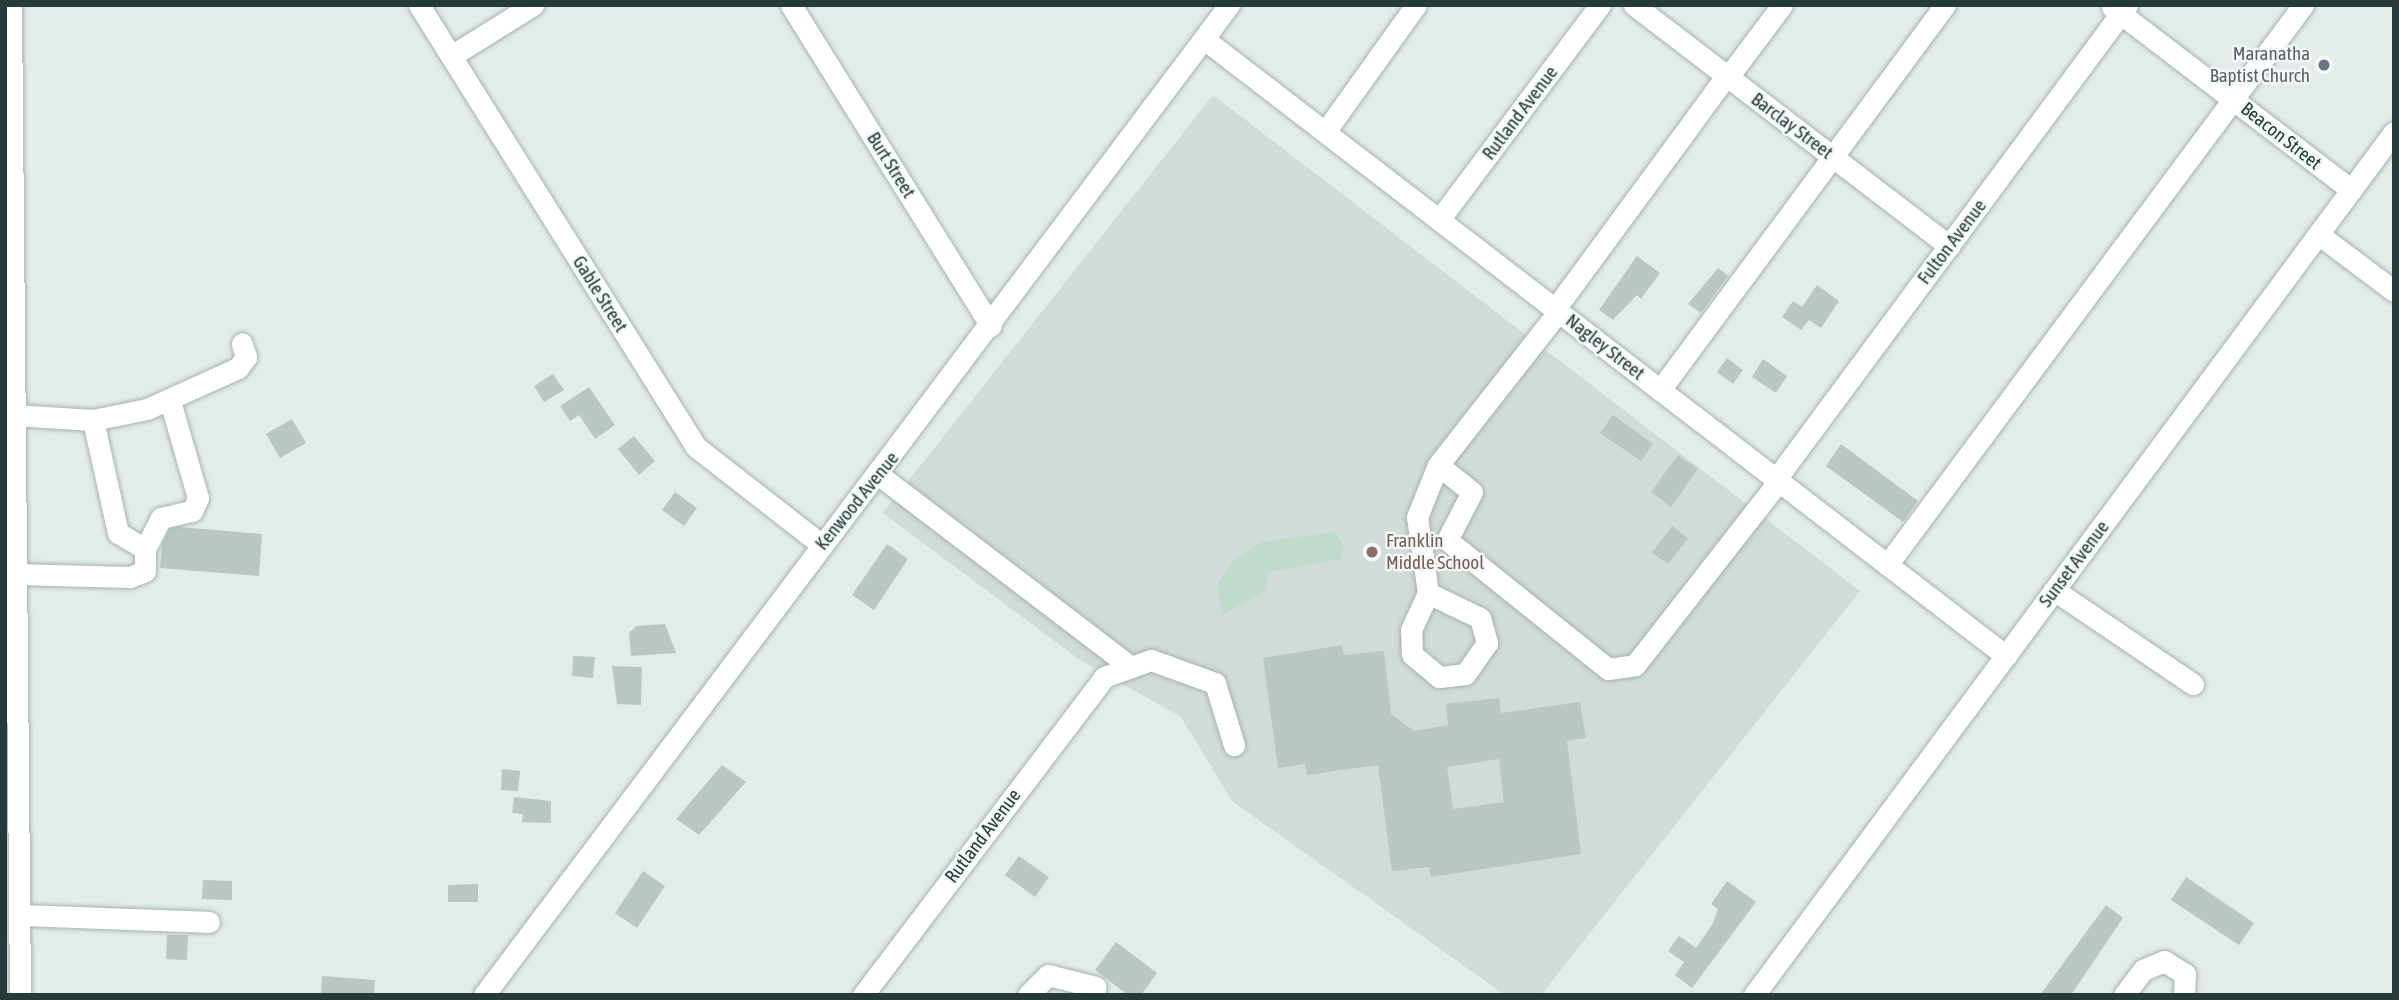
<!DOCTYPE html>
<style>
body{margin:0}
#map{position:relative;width:2399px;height:1000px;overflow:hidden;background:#e3ece9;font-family:"Asap Condensed",sans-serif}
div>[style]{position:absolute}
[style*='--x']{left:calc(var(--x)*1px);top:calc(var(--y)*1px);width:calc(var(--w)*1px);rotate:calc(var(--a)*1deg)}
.built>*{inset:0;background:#d1dbd9}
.green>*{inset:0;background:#bedbcb}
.building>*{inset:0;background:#b9c6c3}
.roads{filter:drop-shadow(0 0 2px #a6b3b1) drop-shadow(0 0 2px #a6b3b1)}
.minor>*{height:21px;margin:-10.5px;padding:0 10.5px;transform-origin:10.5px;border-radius:10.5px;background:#fff}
.dots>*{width:19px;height:19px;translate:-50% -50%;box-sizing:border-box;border:4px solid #f3f8f7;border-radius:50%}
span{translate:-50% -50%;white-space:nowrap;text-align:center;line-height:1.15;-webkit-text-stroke:5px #f3f8f7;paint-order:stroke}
.worship-label{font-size:19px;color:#5b616d}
.right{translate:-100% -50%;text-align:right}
.street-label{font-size:19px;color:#243b39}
.education-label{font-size:19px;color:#785e54}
.left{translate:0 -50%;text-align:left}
.frame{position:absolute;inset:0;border:7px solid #243b39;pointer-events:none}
</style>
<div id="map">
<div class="built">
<i style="clip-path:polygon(1213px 95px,1860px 591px,1541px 995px,1505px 995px,1232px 801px,1181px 717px,1080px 660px,883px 513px)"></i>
</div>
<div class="green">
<i style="clip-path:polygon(1334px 532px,1344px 545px,1340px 559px,1268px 572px,1264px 592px,1222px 615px,1217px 586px,1231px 563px,1262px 542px)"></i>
</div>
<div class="building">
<i style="clip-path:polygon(1637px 256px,1660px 273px,1641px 299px,1637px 295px,1613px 320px,1599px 310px)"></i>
<i style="clip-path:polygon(1718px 268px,1728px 276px,1701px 313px,1688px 304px)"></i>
<i style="clip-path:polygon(1817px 285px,1839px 301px,1821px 328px,1809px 320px,1801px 330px,1782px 317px,1793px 301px,1802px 307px)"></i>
<i style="clip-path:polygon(1727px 358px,1743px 370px,1733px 384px,1717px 372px)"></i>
<i style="clip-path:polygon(1763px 359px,1787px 376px,1776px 393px,1752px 377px)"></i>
<i style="clip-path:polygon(553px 374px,564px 390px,544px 402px,534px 386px)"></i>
<i style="clip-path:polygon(589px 387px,615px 425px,595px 439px,579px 415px,570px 421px,560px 406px)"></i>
<i style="clip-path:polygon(1613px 415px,1653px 444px,1641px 461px,1600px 433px)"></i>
<i style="clip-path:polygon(292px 419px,306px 443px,280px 458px,266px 434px)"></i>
<i style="clip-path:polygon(634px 436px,655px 461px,639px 475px,618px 449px)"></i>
<i style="clip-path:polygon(1841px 444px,1918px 501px,1903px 522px,1826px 466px)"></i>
<i style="clip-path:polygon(1678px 455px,1698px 469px,1671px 507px,1651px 492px)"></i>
<i style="clip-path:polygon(675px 492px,697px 508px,684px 526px,662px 510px)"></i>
<i style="clip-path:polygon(1672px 526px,1688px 538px,1668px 564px,1652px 553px)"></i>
<i style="clip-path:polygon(179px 527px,262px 534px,259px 576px,160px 568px,162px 544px,170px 529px)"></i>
<i style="clip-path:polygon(887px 544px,908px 559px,874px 610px,852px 595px)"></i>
<i style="clip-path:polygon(665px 624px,676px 653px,631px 656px,629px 633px,636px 626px)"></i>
<i style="clip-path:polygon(evenodd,1342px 645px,1344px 655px,1384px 651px,1391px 714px,1414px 731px,1448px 725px,1446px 704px,1499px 698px,1501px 713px,1580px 702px,1586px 738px,1567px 741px,1581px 854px,1431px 877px,1429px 867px,1392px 871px,1378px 765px,1307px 775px,1305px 764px,1278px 768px,1263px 658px,1342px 645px,1499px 759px,1504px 802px,1453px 809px,1447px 767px,1499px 759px)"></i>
<i style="clip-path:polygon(573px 656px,595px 657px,593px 678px,572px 676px)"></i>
<i style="clip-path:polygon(612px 666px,642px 667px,641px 705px,617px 704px)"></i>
<i style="clip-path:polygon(722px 765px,746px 782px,699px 835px,676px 819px)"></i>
<i style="clip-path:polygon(502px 769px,520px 771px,518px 791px,501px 790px)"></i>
<i style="clip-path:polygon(514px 797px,551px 801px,551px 823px,522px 822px,523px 814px,512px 813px)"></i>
<i style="clip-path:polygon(1019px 856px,1049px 877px,1035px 897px,1005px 875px)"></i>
<i style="clip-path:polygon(643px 871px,665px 886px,637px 928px,615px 913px)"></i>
<i style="clip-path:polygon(2186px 877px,2254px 923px,2239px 945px,2171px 900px)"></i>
<i style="clip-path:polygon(203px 880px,232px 881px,232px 900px,202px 899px)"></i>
<i style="clip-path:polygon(1727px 881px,1756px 902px,1692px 988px,1675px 975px,1684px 962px,1668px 951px,1679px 936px,1696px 948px,1712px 925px,1718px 909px,1711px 904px)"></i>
<i style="clip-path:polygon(478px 884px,478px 902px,448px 902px,448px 885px)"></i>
<i style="clip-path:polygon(2106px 905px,2123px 918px,2071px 995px,2040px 995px)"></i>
<i style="clip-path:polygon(167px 935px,188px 935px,187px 960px,166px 959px)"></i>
<i style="clip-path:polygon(1116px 942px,1157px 973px,1141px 995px,1128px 995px,1095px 970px)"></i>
<i style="clip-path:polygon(322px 976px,375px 980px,374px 995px,321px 994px)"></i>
</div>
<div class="roads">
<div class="minor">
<i style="--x:11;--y:5;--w:990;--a:89.48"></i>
<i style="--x:419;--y:5;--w:522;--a:57.92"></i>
<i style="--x:696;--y:447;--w:160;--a:37.9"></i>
<i style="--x:791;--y:5;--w:378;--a:58.1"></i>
<i style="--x:1634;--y:5;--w:397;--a:37.4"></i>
<i style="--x:2112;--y:7;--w:301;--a:37.4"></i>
<i style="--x:1204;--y:39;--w:1012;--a:37.57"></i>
<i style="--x:451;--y:56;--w:97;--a:-31.9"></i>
<i style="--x:1728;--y:77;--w:90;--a:-53.1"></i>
<i style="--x:1325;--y:132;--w:156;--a:-54.4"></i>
<i style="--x:1439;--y:220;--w:269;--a:-53.2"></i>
<i style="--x:2318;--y:234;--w:95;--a:36.9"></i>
<i style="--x:1555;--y:309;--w:289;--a:-53.7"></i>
<i style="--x:1558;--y:312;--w:194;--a:128.1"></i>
<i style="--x:1438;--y:465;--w:43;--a:38.5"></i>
<i style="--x:1472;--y:492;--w:54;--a:117.5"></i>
<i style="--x:1447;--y:540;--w:206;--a:38.7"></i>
<i style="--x:1608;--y:669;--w:27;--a:-8"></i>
<i style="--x:1635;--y:665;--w:234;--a:-52"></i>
<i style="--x:1660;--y:390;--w:479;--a:-53.5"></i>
<i style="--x:14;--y:415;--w:79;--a:3.6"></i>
<i style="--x:93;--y:420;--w:55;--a:-11.5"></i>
<i style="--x:147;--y:409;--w:100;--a:-24.3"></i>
<i style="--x:238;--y:368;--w:14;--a:-54"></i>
<i style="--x:246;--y:357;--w:14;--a:-107"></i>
<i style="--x:879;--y:475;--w:317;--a:37.3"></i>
<i style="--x:1776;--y:479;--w:590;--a:-53.48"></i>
<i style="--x:145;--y:549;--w:35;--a:-63"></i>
<i style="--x:161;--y:518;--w:32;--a:-13"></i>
<i style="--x:192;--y:511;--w:14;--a:-65"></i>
<i style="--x:198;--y:498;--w:101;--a:-106.1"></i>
<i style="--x:1887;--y:565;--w:698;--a:-53.39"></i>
<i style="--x:15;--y:574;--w:115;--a:1.5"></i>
<i style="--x:130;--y:577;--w:16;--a:-22"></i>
<i style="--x:145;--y:571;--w:22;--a:-90"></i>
<i style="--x:145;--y:549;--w:31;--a:-149"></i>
<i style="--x:118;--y:533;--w:116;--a:-102.5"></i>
<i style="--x:2054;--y:590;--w:168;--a:34.1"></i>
<i style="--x:1428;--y:593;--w:58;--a:25.7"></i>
<i style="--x:1480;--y:618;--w:26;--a:74"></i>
<i style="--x:1487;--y:643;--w:38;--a:125"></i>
<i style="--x:1465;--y:674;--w:26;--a:173"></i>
<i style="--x:1439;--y:677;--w:35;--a:-140"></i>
<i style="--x:1412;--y:654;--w:24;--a:-92"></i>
<i style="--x:1411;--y:630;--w:41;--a:-65.3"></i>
<i style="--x:1428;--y:593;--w:77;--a:-98.2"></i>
<i style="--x:1417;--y:517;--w:56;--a:-68"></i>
<i style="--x:19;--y:915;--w:190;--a:2.1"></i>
<i style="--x:484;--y:995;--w:1239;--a:-53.04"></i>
<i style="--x:863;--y:995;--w:399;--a:-52.8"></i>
<i style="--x:1104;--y:677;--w:50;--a:-19.9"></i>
<i style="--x:1151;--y:660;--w:68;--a:19.8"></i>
<i style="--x:1215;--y:683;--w:65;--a:73"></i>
<i style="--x:1028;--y:995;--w:28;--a:-45"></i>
<i style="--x:1048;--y:975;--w:49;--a:14"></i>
<i style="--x:1754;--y:995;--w:1074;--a:-53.44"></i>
<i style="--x:2124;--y:995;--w:31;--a:-53"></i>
<i style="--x:2143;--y:970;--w:23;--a:-23"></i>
<i style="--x:2164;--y:961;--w:25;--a:32"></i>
<i style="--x:2185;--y:974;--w:21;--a:93"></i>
</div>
</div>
<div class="dots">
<i style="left:2324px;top:65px;background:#6b7280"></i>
<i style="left:1372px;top:552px;background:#8d6e63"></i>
</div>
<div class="worship-label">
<span class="right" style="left:2310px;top:65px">Maranatha<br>Baptist Church</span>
</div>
<div class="street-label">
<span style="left:1520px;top:113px;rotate:-53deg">Rutland Avenue</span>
<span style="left:1792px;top:126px;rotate:37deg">Barclay Street</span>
<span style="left:2281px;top:136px;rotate:38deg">Beacon Street</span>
<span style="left:891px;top:165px;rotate:58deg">Burt Street</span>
<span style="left:1952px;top:242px;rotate:-53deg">Fulton Avenue</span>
<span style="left:600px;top:294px;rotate:58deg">Gable Street</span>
<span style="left:1605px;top:347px;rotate:38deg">Nagley Street</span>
<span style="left:857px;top:501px;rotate:-51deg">Kenwood Avenue</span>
<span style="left:2074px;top:564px;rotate:-53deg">Sunset Avenue</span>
<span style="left:983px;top:836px;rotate:-53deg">Rutland Avenue</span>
</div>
<div class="education-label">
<span class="left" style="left:1386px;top:552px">Franklin<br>Middle School</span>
</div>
<div class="frame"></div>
</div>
